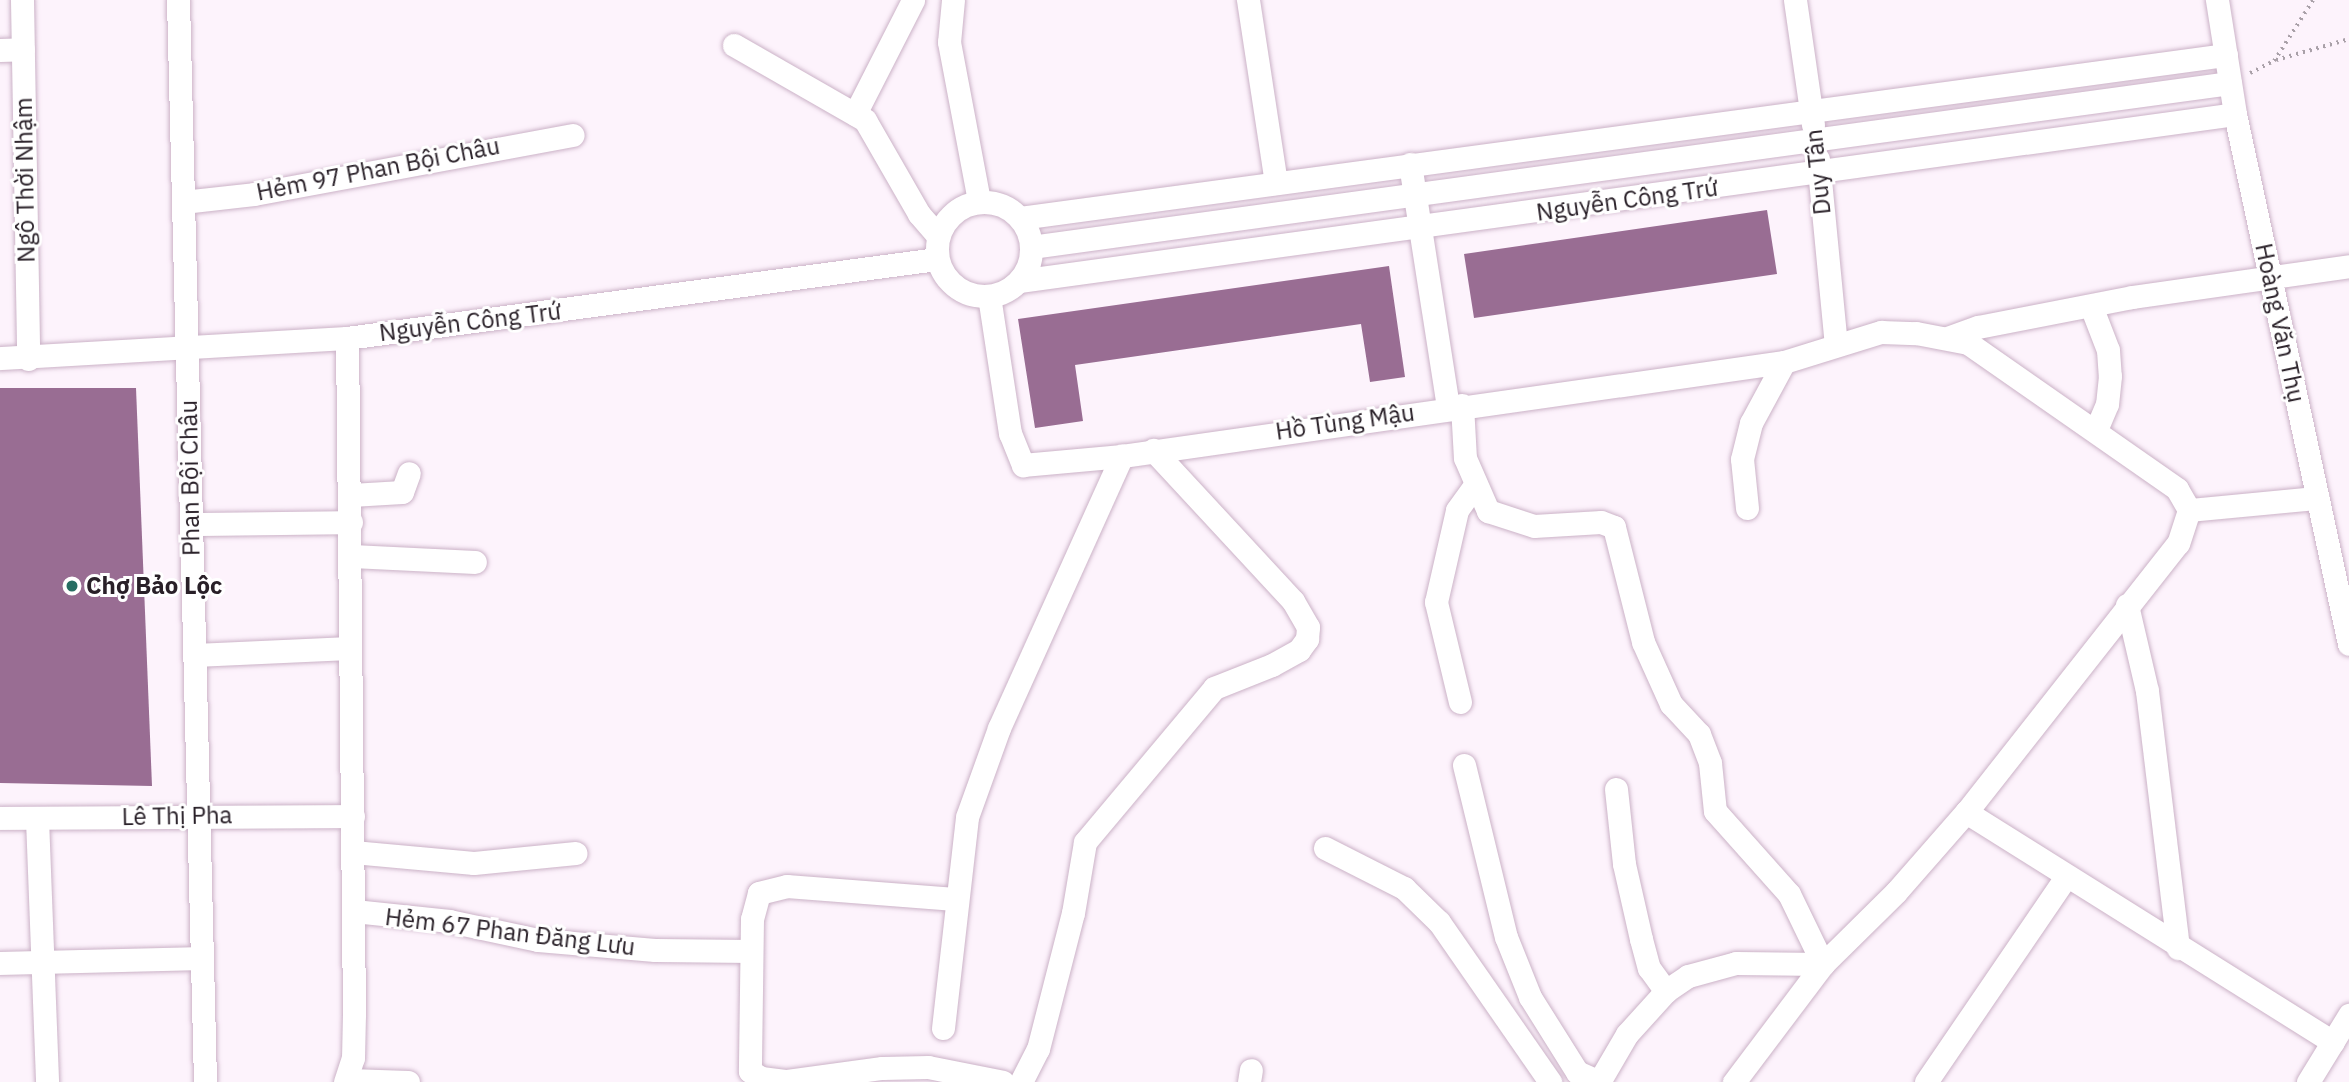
<!DOCTYPE html>
<meta charset="utf-8">
<style>
body{margin:0}
#map{position:relative;width:2349px;height:1082px;overflow:hidden;background:#fdf3fc;font-family:"IBM Plex Sans",sans-serif}
div>[style]{position:absolute}
[style*='--x']{left:calc(var(--x)*1px);top:calc(var(--y)*1px);width:calc(var(--w)*1px);rotate:calc(var(--a)*1deg)}
.building>*{inset:0;background:#996d93}
.path>*{height:3.5px;margin-top:-1.75px;transform-origin:0;background:repeating-linear-gradient(90deg,#a9a0a8 0 2px,transparent 0 7px)}
.roads{filter:drop-shadow(0 0 2px #cbb2c7) drop-shadow(0 0 2px #cbb2c7)}
.minor>*{height:23px;margin:-11.5px;padding:0 11.5px;transform-origin:11.5px;border-radius:11.5px;background:#fff}
.minor>.ring{margin:-11.5px;padding:0;box-sizing:content-box;background:none;border:23px solid #fff;border-radius:50%}
.dots>*{width:19px;height:19px;translate:-50% -50%;box-sizing:border-box;border:4px solid #fff;border-radius:50%}
span{translate:-50% -50%;white-space:nowrap;text-align:center;line-height:1.15;-webkit-text-stroke:6px #fff;paint-order:stroke}
.street-label{font-size:24px;color:#292028}
.poi-label{font-size:24px;color:#292028;font-weight:700}
.left{translate:0 -50%;text-align:left}
</style>
<div id="map">
<div class="building">
<i style="clip-path:polygon(1767px 210px,1777px 274px,1474px 318px,1464px 254px)"></i>
<i style="clip-path:polygon(1389px 266px,1405px 377px,1370px 382px,1361px 324px,1075px 365px,1083px 421px,1035px 428px,1018px 319px)"></i>
<i style="clip-path:polygon(0 388px,136px 388px,152px 786px,0 783px)"></i>
</div>
<div class="path">
<i style="--x:2276;--y:60;--w:76;--a:-16"></i>
<i style="--x:2250;--y:73;--w:27;--a:-27"></i>
<i style="--x:2274;--y:61;--w:72;--a:-57.4"></i>
</div>
<div class="roads">
<div class="minor">
<i style="--x:22;--y:0;--w:359;--a:89"></i>
<i style="--x:178;--y:0;--w:1082;--a:88.57"></i>
<i style="--x:953;--y:0;--w:42;--a:95.4"></i>
<i style="--x:949;--y:42;--w:162;--a:79.3"></i>
<i style="--x:1248;--y:0;--w:185;--a:81.3"></i>
<i style="--x:1795;--y:0;--w:126;--a:81.8"></i>
<i style="--x:2217;--y:0;--w:115;--a:81"></i>
<i style="--x:2235;--y:114;--w:542;--a:77.86"></i>
<i style="--x:734;--y:45;--w:151;--a:29.8"></i>
<i style="--x:865;--y:120;--w:108;--a:60.1"></i>
<i style="--x:919;--y:214;--w:29;--a:49"></i>
<i style="--x:0;--y:50;--w:23;--a:-2"></i>
<i style="--x:855;--y:114;--w:128;--a:-63"></i>
<i style="--x:1818;--y:159;--w:187;--a:84.5"></i>
<i style="--x:1410;--y:164;--w:246;--a:81.1"></i>
<i class="ring" style="left:937px;top:202px;width:71px;height:71px"></i>
<i style="--x:183;--y:202;--w:71;--a:-6.4"></i>
<i style="--x:254;--y:194;--w:324;--a:-10.5"></i>
<i style="--x:1020;--y:218;--w:1217;--a:-7.7"></i>
<i style="--x:1031;--y:247;--w:1210;--a:-7.79"></i>
<i style="--x:1019;--y:281;--w:1227;--a:-7.82"></i>
<i style="--x:989;--y:296;--w:139;--a:81.3"></i>
<i style="--x:1010;--y:433;--w:35;--a:68"></i>
<i style="--x:1023;--y:465;--w:99;--a:-5.2"></i>
<i style="--x:1122;--y:456;--w:669;--a:-8.08"></i>
<i style="--x:1784;--y:362;--w:102;--a:-17.2"></i>
<i style="--x:1881;--y:332;--w:35;--a:2"></i>
<i style="--x:1916;--y:333;--w:53;--a:10.9"></i>
<i style="--x:1968;--y:343;--w:255;--a:34.9"></i>
<i style="--x:2177;--y:489;--w:24;--a:60"></i>
<i style="--x:2189;--y:510;--w:35;--a:108"></i>
<i style="--x:2178;--y:543;--w:342;--a:128.2"></i>
<i style="--x:1966;--y:812;--w:106;--a:131.2"></i>
<i style="--x:1896;--y:892;--w:103;--a:135.4"></i>
<i style="--x:1823;--y:964;--w:148;--a:127"></i>
<i style="--x:2091;--y:306;--w:47;--a:68.9"></i>
<i style="--x:2108;--y:350;--w:26;--a:86"></i>
<i style="--x:2110;--y:376;--w:28;--a:96"></i>
<i style="--x:2107;--y:404;--w:28;--a:113"></i>
<i style="--x:1947;--y:338;--w:33;--a:-20"></i>
<i style="--x:1978;--y:327;--w:157;--a:-11"></i>
<i style="--x:2132;--y:297;--w:219;--a:-8.1"></i>
<i style="--x:0;--y:358;--w:348;--a:-3.3"></i>
<i style="--x:347;--y:338;--w:595;--a:-7.63"></i>
<i style="--x:1462;--y:405;--w:53;--a:86.8"></i>
<i style="--x:1465;--y:458;--w:58;--a:66.5"></i>
<i style="--x:1488;--y:511;--w:48;--a:18.1"></i>
<i style="--x:1534;--y:526;--w:67;--a:-3.4"></i>
<i style="--x:1601;--y:522;--w:14;--a:21"></i>
<i style="--x:1614;--y:527;--w:119;--a:75.8"></i>
<i style="--x:1643;--y:642;--w:68;--a:65.7"></i>
<i style="--x:1671;--y:704;--w:41;--a:47"></i>
<i style="--x:1699;--y:734;--w:31;--a:69"></i>
<i style="--x:1710;--y:763;--w:48;--a:84.1"></i>
<i style="--x:1715;--y:811;--w:111;--a:48.3"></i>
<i style="--x:1789;--y:894;--w:78;--a:64.1"></i>
<i style="--x:1823;--y:964;--w:87;--a:-179.3"></i>
<i style="--x:1736;--y:963;--w:50;--a:164.8"></i>
<i style="--x:1688;--y:976;--w:27;--a:146"></i>
<i style="--x:1666;--y:991;--w:58;--a:132.2"></i>
<i style="--x:1627;--y:1034;--w:56;--a:120.3"></i>
<i style="--x:351;--y:495;--w:51;--a:-3.4"></i>
<i style="--x:402;--y:492;--w:20;--a:-70"></i>
<i style="--x:1747;--y:508;--w:49;--a:-95.8"></i>
<i style="--x:1742;--y:459;--w:37;--a:-76"></i>
<i style="--x:1751;--y:423;--w:69;--a:-61.6"></i>
<i style="--x:2189;--y:510;--w:129;--a:-5.4"></i>
<i style="--x:191;--y:524;--w:160;--a:-0.7"></i>
<i style="--x:352;--y:556;--w:123;--a:2.8"></i>
<i style="--x:2127;--y:605;--w:88;--a:76.9"></i>
<i style="--x:2147;--y:691;--w:259;--a:83.1"></i>
<i style="--x:195;--y:655;--w:154;--a:-2.6"></i>
<i style="--x:1460;--y:702;--w:103;--a:-103.5"></i>
<i style="--x:1436;--y:602;--w:94;--a:-77.1"></i>
<i style="--x:1457;--y:510;--w:32;--a:-54"></i>
<i style="--x:1464;--y:765;--w:177;--a:76.3"></i>
<i style="--x:1506;--y:937;--w:65;--a:68.2"></i>
<i style="--x:1530;--y:997;--w:89;--a:57.9"></i>
<i style="--x:1577;--y:1072;--w:24;--a:24"></i>
<i style="--x:1616;--y:789;--w:75;--a:83.9"></i>
<i style="--x:1624;--y:864;--w:77;--a:77.2"></i>
<i style="--x:1641;--y:939;--w:30;--a:75"></i>
<i style="--x:1649;--y:968;--w:29;--a:54"></i>
<i style="--x:1966;--y:812;--w:433;--a:32.1"></i>
<i style="--x:0;--y:818;--w:353;--a:-0.3"></i>
<i style="--x:37;--y:819;--w:263;--a:87.8"></i>
<i style="--x:1325;--y:848;--w:89;--a:26.9"></i>
<i style="--x:1404;--y:888;--w:49;--a:44.2"></i>
<i style="--x:1439;--y:922;--w:195;--a:55.2"></i>
<i style="--x:353;--y:852;--w:121;--a:5.2"></i>
<i style="--x:474;--y:863;--w:102;--a:-5.6"></i>
<i style="--x:955;--y:899;--w:169;--a:-175.6"></i>
<i style="--x:787;--y:886;--w:29;--a:166"></i>
<i style="--x:759;--y:893;--w:27;--a:105"></i>
<i style="--x:752;--y:919;--w:152;--a:90.8"></i>
<i style="--x:750;--y:1071;--w:13;--a:32"></i>
<i style="--x:761;--y:1078;--w:26;--a:7"></i>
<i style="--x:787;--y:1081;--w:96;--a:-7.8"></i>
<i style="--x:882;--y:1068;--w:46;--a:-1.2"></i>
<i style="--x:928;--y:1067;--w:76;--a:11.3"></i>
<i style="--x:354;--y:911;--w:96;--a:6"></i>
<i style="--x:449;--y:921;--w:91;--a:12.1"></i>
<i style="--x:538;--y:940;--w:117;--a:4.9"></i>
<i style="--x:655;--y:950;--w:96;--a:0.6"></i>
<i style="--x:0;--y:963;--w:202;--a:-1.4"></i>
<i style="--x:943;--y:1028;--w:212;--a:-83.5"></i>
<i style="--x:967;--y:817;--w:95;--a:-70.2"></i>
<i style="--x:999;--y:728;--w:299;--a:-65.7"></i>
<i style="--x:349;--y:1080;--w:59;--a:1.9"></i>
<i style="--x:345;--y:1082;--w:25;--a:-72"></i>
<i style="--x:353;--y:1058;--w:44;--a:-88.7"></i>
<i style="--x:354;--y:1014;--w:676;--a:-90.59"></i>
<i style="--x:1021;--y:1082;--w:37;--a:-63"></i>
<i style="--x:1038;--y:1049;--w:140;--a:-75.6"></i>
<i style="--x:1073;--y:913;--w:72;--a:-80.4"></i>
<i style="--x:1085;--y:842;--w:201;--a:-50"></i>
<i style="--x:1214;--y:688;--w:62;--a:-21.6"></i>
<i style="--x:1272;--y:665;--w:31;--a:-29"></i>
<i style="--x:1299;--y:650;--w:14;--a:-54"></i>
<i style="--x:1307;--y:639;--w:12;--a:-85"></i>
<i style="--x:1308;--y:627;--w:30;--a:-120"></i>
<i style="--x:1293;--y:601;--w:206;--a:-132.8"></i>
<i style="--x:1249;--y:1082;--w:12;--a:-81"></i>
<i style="--x:1926;--y:1082;--w:248;--a:-55.7"></i>
<i style="--x:2308;--y:1082;--w:79;--a:-58.5"></i>
</div>
</div>
<div class="dots">
<i style="left:72px;top:586px;background:#266d62"></i>
</div>
<div class="street-label">
<span style="left:378px;top:169px;rotate:-11deg">Hẻm 97 Phan Bội Châu</span>
<span style="left:1818px;top:172px;rotate:-96deg">Duy Tân</span>
<span style="left:25px;top:180px;rotate:-91deg">Ngô Thời Nhậm</span>
<span style="left:1627px;top:200px;rotate:-8deg">Nguyễn Công Trứ</span>
<span style="left:470px;top:322px;rotate:-7deg">Nguyễn Công Trứ</span>
<span style="left:2280px;top:323px;rotate:78deg">Hoàng Văn Thụ</span>
<span style="left:1345px;top:422px;rotate:-8deg">Hồ Tùng Mậu</span>
<span style="left:190px;top:478px;rotate:-91deg">Phan Bội Châu</span>
<span style="left:177px;top:816px;rotate:-1deg">Lê Thị Pha</span>
<span style="left:510px;top:932px;rotate:7deg">Hẻm 67 Phan Đăng Lưu</span>
</div>
<div class="poi-label">
<span class="left" style="left:86px;top:586px">Chợ Bảo Lộc</span>
</div>
</div>
